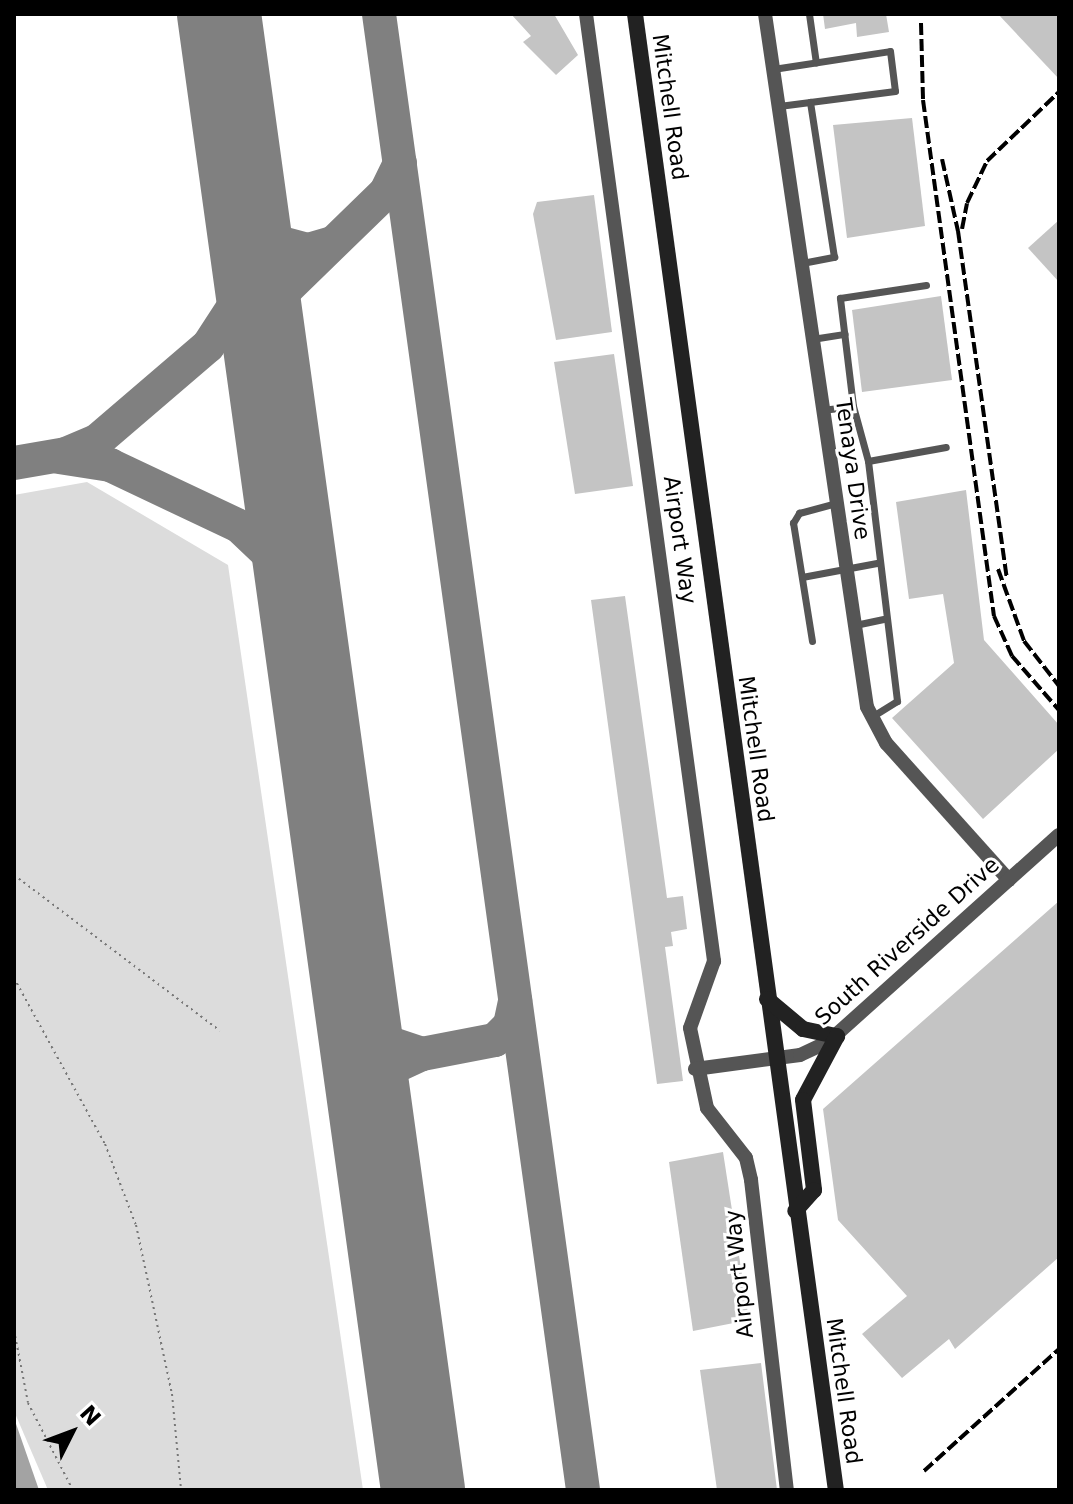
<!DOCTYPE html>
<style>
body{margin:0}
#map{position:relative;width:1073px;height:1504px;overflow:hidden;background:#fff;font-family:"DejaVu Sans",sans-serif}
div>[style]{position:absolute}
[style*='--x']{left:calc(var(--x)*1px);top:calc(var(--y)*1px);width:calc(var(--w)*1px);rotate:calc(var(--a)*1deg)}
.green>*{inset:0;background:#dcdcdc}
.water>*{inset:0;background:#a3a3a3}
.taxiway>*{height:34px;margin:-17px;padding:0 17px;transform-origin:17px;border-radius:17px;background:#808080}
.runway>*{height:84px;margin:-42px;padding:0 42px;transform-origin:42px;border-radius:42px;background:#808080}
.building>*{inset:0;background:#c4c4c4}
.path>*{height:2px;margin-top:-1px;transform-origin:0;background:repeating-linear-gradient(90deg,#777 0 2px,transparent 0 6px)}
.lane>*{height:7px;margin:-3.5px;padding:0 3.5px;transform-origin:3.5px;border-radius:3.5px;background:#555}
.street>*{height:14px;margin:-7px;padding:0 7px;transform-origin:7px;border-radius:7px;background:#555}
.secondary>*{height:16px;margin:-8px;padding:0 8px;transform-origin:8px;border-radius:8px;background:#222}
.rail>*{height:4px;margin-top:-2px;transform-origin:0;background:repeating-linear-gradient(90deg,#000 0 12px,transparent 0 16px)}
span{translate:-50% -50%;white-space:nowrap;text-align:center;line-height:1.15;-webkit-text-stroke:6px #fff;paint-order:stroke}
.street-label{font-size:22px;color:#000}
.frame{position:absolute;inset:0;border:16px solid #000;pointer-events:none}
.north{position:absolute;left:32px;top:1392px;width:80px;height:80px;-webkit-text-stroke:6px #fff;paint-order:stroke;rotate:48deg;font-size:22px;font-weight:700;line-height:32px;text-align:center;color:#000}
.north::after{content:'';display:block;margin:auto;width:28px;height:36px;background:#000;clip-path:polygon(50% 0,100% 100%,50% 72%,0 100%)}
</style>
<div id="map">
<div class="green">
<i style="clip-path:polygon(87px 482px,228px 565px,363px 1490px,48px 1490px,14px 1411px,14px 495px)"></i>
</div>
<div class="water">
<i style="clip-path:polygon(14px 1418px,39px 1490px,14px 1490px)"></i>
</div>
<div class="taxiway">
<i style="--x:379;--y:14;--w:1490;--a:82.13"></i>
<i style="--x:245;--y:201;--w:27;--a:63"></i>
<i style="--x:257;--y:225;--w:30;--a:37"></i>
<i style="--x:281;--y:243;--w:28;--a:15"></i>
<i style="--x:308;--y:250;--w:25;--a:-16"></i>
<i style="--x:267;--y:359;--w:35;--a:-88"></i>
<i style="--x:268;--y:324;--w:29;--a:-70"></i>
<i style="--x:278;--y:297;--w:151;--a:-44.2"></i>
<i style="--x:386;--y:192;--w:32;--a:-64"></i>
<i style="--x:59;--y:457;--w:52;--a:8.9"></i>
<i style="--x:110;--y:465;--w:143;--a:25.3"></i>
<i style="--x:239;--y:526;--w:54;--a:43.5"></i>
<i style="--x:278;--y:563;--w:56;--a:64.8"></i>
<i style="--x:14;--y:463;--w:53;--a:-9.8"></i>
<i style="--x:66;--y:454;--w:34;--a:-23"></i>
<i style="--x:97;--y:441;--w:146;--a:-40.6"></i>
<i style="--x:208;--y:346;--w:59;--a:-56.9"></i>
<i style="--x:240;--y:297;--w:57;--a:-79.9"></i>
<i style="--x:356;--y:1003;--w:47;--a:54.6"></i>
<i style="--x:383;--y:1041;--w:41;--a:18.4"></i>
<i style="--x:422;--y:1054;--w:74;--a:-10.9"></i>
<i style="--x:495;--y:1040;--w:21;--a:-45"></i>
<i style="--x:510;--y:1025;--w:25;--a:-78"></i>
<i style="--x:371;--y:1109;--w:40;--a:-69.8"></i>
<i style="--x:385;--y:1071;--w:41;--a:-24.7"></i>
</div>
<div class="runway">
<i style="--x:219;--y:14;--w:1490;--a:82.13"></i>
</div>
<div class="building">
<i style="clip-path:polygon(511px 14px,554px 14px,578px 55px,556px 75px,523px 42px,531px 36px)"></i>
<i style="clip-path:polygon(823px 14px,886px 14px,889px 32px,857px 37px,856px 23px,825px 29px)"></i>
<i style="clip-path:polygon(998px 14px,1059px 14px,1059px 79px)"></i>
<i style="clip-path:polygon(912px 118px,925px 226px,847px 238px,833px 125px)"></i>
<i style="clip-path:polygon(594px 195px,612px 332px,556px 340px,533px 214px,537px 202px)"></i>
<i style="clip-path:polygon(1059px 220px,1059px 282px,1028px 248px)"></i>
<i style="clip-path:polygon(941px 296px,952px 380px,862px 392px,852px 310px)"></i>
<i style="clip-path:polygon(614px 354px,633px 486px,575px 494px,554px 362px)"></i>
<i style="clip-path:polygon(966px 490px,984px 640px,1059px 725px,1059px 749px,983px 819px,892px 718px,954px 663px,943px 594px,909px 599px,896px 502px)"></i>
<i style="clip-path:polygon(625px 596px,667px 898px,683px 896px,687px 929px,671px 932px,673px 946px,665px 947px,683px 1081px,657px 1084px,591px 600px)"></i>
<i style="clip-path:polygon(1059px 901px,1059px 1257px,955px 1349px,949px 1339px,902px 1378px,862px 1334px,907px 1296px,838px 1220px,823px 1109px)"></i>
<i style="clip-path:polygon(723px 1152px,749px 1320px,693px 1331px,669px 1162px)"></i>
<i style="clip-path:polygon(761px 1363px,777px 1490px,717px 1490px,700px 1370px)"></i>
</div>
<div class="path">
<i style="--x:14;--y:875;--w:258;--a:37.1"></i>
<i style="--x:14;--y:978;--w:189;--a:61.3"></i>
<i style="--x:105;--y:1144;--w:87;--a:69.1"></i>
<i style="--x:136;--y:1225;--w:173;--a:78"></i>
<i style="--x:172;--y:1394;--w:96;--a:84.6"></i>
<i style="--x:14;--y:1330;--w:74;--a:79.1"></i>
<i style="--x:28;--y:1403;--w:98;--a:62.7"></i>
</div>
<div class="lane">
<i style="--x:809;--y:14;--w:49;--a:81.9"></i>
<i style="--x:773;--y:69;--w:118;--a:-8.7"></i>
<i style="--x:890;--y:51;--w:40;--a:82.9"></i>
<i style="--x:895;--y:91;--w:117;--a:172.6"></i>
<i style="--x:802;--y:263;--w:33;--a:-11"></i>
<i style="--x:834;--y:257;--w:157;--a:-98.8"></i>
<i style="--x:812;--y:339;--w:33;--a:-9"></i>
<i style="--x:853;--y:406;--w:109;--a:-96.9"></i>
<i style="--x:840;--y:298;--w:87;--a:-8.6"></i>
<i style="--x:822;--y:410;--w:31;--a:-7"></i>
<i style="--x:853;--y:406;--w:57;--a:74.7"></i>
<i style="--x:868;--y:461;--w:79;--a:-10.2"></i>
<i style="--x:868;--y:461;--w:242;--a:83.1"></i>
<i style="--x:897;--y:701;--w:28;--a:148"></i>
<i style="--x:802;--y:577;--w:76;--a:-10.6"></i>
<i style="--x:855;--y:625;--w:29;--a:-12"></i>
<i style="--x:812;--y:641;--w:120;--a:-99.1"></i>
<i style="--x:793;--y:523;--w:12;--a:-59"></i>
<i style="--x:799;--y:513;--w:38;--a:-15"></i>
</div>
<div class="street">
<i style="--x:586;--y:14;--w:956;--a:82.3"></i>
<i style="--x:714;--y:961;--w:71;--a:109.7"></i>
<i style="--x:690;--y:1028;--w:82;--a:78"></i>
<i style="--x:707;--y:1108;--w:63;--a:52"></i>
<i style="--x:746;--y:1158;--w:23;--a:77"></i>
<i style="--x:751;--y:1180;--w:312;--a:83.4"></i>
<i style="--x:765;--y:14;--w:700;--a:81.63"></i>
<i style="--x:867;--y:707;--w:41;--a:62.2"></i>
<i style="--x:886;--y:743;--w:184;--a:48.1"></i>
<i style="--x:695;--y:1069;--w:106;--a:-7.6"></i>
<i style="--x:800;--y:1055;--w:31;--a:-25"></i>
<i style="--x:828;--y:1042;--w:310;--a:-41.9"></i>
</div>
<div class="secondary">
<i style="--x:635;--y:14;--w:1490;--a:82.25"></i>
<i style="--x:767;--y:999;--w:47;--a:39.8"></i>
<i style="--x:803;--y:1029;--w:35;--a:12"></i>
<i style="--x:837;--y:1036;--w:72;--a:118"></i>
<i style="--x:803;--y:1100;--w:91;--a:83"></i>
<i style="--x:814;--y:1190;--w:28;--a:132"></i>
</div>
<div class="rail">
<i style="--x:921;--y:23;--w:77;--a:88.5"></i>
<i style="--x:923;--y:100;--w:521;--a:82.17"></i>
<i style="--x:994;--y:616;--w:44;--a:65.8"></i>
<i style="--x:1012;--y:656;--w:72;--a:49"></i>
<i style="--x:942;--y:159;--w:74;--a:77.5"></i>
<i style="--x:958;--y:231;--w:350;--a:82"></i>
<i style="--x:962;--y:229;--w:26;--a:-79"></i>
<i style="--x:967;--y:203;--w:47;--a:-64.5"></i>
<i style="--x:987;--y:161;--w:100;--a:-43.8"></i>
<i style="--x:998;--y:569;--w:77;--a:70.1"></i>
<i style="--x:1024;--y:641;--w:57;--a:52.1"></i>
<i style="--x:924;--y:1471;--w:182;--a:-42.1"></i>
</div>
<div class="street-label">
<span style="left:670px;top:107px;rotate:82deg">Mitchell Road</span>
<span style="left:853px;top:469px;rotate:82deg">Tenaya Drive</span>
<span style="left:680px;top:540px;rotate:82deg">Airport Way</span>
<span style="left:756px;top:749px;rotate:82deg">Mitchell Road</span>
<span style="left:907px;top:941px;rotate:-42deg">South Riverside Drive</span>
<span style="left:739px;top:1274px;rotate:-96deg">Airport Way</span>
<span style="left:844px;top:1391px;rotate:82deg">Mitchell Road</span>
</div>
<div class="frame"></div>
<div class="north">N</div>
</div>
